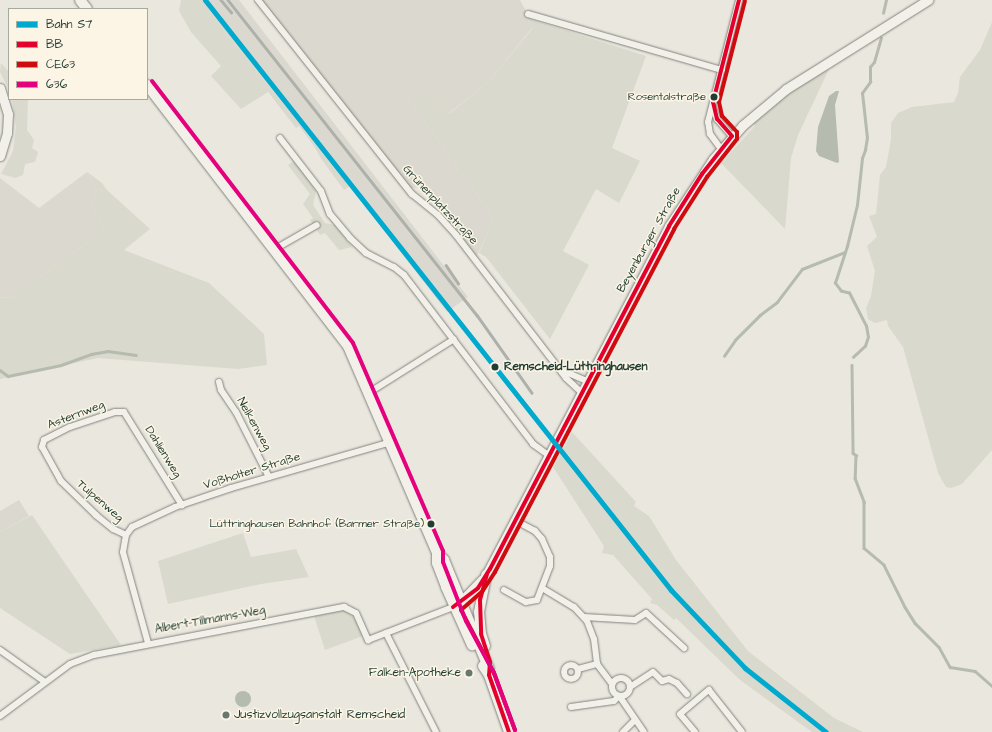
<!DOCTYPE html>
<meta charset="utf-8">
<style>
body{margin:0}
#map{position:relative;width:992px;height:732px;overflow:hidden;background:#eae7df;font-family:"Architects Daughter",sans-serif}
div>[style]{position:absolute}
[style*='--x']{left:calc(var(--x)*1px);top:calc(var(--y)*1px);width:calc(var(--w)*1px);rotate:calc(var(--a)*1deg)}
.built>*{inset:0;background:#dbd9cf}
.green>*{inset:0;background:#dad9cd}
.water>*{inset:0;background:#b6bbaf}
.round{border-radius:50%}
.stream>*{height:2.5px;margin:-1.25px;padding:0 1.25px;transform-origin:1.25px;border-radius:1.25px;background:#b6bbaf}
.roads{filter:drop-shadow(0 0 1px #80847f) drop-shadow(0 0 1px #80847f)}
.street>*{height:6px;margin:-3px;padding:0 3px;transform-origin:3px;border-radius:3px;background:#f3f0ea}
.street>.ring{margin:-3px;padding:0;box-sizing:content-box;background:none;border:6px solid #f3f0ea;border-radius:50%}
.secondary>*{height:9px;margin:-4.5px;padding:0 4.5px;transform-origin:4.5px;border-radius:4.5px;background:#f3f0ea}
.primary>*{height:10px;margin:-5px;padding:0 5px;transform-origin:5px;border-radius:5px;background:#f3f0ea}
.rail>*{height:2.5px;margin:-1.25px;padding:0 1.25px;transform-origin:1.25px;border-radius:1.25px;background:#aeb1ab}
.bus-1>*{height:4px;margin:-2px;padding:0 2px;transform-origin:2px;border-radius:2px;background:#e4002b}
.bus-2>*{height:4px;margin:-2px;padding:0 2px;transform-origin:2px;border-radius:2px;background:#d00b10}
.bus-3>*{height:4px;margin:-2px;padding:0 2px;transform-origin:2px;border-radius:2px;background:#e5007d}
.rail-1>*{height:5px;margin:-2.5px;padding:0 2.5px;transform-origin:2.5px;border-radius:2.5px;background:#00a9ce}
.dots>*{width:11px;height:11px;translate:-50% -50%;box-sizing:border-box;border:2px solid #fcf5e5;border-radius:50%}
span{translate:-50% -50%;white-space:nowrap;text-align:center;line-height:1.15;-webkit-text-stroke:3px #fcf5e5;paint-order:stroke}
.bus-label{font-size:11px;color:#1f3d34}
.right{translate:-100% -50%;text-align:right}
.street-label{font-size:12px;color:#1f3d34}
.stop-label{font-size:12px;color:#1f3d34;font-weight:700}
.left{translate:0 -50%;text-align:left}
.poi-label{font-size:12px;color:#1f3d34}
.legend{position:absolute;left:8px;top:8px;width:140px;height:92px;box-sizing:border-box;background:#fcf5e5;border:1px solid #a4ab9e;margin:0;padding:5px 7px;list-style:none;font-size:12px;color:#1f3d34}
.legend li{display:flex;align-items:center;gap:8px;height:20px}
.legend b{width:20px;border:1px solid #a4ab9e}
</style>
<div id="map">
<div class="built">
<i style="clip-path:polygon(199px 0,239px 0,468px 297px,447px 312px,340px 174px)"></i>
<i style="clip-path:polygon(262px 0,520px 0,530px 19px,528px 21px,532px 28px,488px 82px,448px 114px,422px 90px,409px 100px,491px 214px,493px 221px,476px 258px,435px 205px,434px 197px,426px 187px,410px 188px)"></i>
<i style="clip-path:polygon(87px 172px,97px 191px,91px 203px,104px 230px,14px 297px,0 298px,0 178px,39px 208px)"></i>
<i style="clip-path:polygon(19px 500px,29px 516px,0 532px,0 511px)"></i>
</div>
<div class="green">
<i style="clip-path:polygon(181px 0,199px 0,350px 186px,344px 190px,322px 160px,314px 146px,299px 126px,296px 128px,268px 92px,241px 109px,211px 76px,221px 66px,191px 32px,179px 11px)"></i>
<i style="clip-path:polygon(530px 19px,646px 56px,612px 148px,640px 161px,619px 203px,596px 189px,563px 251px,589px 265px,550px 339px,486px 257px,479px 253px,493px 220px,491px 214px,409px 100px,422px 89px,449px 114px,488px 82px,532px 29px,528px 21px)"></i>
<i style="clip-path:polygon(992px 22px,992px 450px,962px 484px,951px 488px,946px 487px,938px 473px,903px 347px,888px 326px,887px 320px,875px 323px,868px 319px,866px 308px,871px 296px,875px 271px,867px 246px,877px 237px,869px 216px,876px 214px,880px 175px,886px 167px,891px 139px,891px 123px,898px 113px,912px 107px,954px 102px,958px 93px,960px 77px,980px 50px)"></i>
<i style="clip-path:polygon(1px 63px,9px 72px,9px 90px,0 72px)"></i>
<i style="clip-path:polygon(831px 65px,798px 135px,791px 158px,785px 229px,721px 163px,755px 126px,753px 123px,774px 104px,801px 82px)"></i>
<i style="clip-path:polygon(12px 99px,28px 99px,27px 130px,34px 140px,32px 148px,38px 152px,35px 162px,25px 164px,23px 175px,15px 178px,1px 174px,13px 151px,16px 127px)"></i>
<i style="clip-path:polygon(294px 161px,316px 191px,313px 205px,325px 223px,335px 225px,352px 247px,339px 250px,325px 233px,320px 235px,310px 220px,313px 218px,303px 204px,310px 194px,288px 165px)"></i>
<i style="clip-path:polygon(87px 172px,102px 183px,107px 190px,150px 229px,124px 250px,209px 283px,264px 334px,267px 365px,238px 369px,98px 358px,0 379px,0 298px,14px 297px,104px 230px,91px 203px,97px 191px)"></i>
<i style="clip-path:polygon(572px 432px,636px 502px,634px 506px,649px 516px,676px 560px,748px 651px,834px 718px,863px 732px,812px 732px,740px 680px,676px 618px,674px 620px,657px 605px,650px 603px,652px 599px,613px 555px,602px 553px,604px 546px,553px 467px)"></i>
<i style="clip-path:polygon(32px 515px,121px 645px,70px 654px,0 608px,0 532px)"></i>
<i style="clip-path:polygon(243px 533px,251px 557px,296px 549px,309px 577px,261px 584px,168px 604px,158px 561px)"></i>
<i style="clip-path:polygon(343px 610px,355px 618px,363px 636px,325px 650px,314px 616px)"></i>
</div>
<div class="water">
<i style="clip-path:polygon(836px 91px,839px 91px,835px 105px,839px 162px,837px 163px,819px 156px,816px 151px,818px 127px,829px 96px)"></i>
<i class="round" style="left:235px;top:691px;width:16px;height:16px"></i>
</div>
<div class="stream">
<i style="--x:883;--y:13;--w:13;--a:-77"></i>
<i style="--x:724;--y:356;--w:19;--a:-55"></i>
<i style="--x:735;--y:340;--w:35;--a:-45"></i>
<i style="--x:760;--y:315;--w:21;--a:-37"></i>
<i style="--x:777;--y:302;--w:41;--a:-52.9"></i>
<i style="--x:802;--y:269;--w:46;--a:-21.6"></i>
<i style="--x:853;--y:357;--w:16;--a:-43"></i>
<i style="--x:865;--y:346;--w:9;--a:-72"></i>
<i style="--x:868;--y:337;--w:11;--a:-100"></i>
<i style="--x:866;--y:326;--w:37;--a:-117"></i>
<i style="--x:849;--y:293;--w:8;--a:-166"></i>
<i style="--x:841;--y:291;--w:10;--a:-127"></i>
<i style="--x:835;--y:283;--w:39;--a:-72"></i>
<i style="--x:847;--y:246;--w:42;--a:-76.3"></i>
<i style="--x:857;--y:205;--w:47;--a:-83.9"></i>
<i style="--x:862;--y:158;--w:9;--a:-69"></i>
<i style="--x:865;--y:150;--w:12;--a:-81"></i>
<i style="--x:867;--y:138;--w:45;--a:-96.3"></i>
<i style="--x:862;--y:93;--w:14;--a:-54"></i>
<i style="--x:870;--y:82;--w:15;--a:-90"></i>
<i style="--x:870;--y:67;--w:6;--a:-51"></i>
<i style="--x:874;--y:62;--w:25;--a:-74"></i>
<i style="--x:852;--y:365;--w:88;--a:89.3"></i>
<i style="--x:853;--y:453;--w:4;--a:34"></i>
<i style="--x:856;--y:455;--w:23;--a:92"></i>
<i style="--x:855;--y:478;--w:26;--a:69"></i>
<i style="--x:864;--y:502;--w:46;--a:90"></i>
<i style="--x:864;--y:548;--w:26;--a:40"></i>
<i style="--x:884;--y:565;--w:47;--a:63.4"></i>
<i style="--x:905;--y:607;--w:19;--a:58"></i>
<i style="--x:915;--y:623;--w:34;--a:45"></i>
<i style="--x:939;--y:647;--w:23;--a:61"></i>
<i style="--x:950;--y:667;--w:25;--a:9"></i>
<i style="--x:975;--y:671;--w:23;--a:41"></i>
<i style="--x:0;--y:370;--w:10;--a:37"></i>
<i style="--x:8;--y:376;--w:54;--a:-11.7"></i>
<i style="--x:61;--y:365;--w:32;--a:-20"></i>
<i style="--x:91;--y:354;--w:17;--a:-10"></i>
<i style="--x:108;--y:351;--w:28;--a:8"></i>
</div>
<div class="roads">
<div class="street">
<i style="--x:258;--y:0;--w:248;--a:51.6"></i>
<i style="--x:412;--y:194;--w:33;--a:39"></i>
<i style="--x:438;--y:215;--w:27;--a:48"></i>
<i style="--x:456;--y:235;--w:180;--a:52.4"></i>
<i style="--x:566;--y:378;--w:21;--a:43"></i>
<i style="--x:528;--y:14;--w:202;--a:16.1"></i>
<i style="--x:713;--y:107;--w:13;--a:72"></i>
<i style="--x:717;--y:119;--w:23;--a:49"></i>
<i style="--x:280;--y:138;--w:67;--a:52.3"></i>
<i style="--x:321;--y:191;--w:25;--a:69"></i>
<i style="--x:330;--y:214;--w:31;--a:50"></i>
<i style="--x:350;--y:238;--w:22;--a:43"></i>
<i style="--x:366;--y:253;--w:31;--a:27"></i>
<i style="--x:394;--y:267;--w:13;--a:39"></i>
<i style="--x:404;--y:275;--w:213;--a:52.6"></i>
<i style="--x:533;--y:444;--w:19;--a:36"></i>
<i style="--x:721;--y:149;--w:19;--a:-126"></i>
<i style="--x:710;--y:134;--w:12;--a:-99"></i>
<i style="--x:708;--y:122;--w:126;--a:-75.7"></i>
<i style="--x:275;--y:249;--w:48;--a:-29.7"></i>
<i style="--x:561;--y:370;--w:28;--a:23"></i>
<i style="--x:219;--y:382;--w:8;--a:76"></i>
<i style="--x:221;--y:390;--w:27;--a:56"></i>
<i style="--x:236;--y:412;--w:73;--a:63.1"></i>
<i style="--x:370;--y:392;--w:99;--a:-32.2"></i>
<i style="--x:126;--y:535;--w:14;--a:-155"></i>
<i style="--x:113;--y:529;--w:22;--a:-141"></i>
<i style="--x:96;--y:515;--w:49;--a:-135.8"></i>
<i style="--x:61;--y:481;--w:39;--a:-119"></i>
<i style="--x:42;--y:447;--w:7;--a:-74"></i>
<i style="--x:44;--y:440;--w:29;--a:-27"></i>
<i style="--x:70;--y:427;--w:47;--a:-18.4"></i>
<i style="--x:115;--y:412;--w:9;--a:0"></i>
<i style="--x:124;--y:412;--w:110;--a:58.1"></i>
<i style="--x:542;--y:588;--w:37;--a:31"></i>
<i style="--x:574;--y:607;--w:19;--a:47"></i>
<i style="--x:587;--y:621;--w:19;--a:69"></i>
<i style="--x:594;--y:639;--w:25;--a:83"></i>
<i style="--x:597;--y:664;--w:25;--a:53"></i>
<i style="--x:504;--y:590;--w:25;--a:29"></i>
<i style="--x:526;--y:602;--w:11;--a:-10"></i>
<i style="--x:537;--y:600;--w:36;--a:-69"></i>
<i style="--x:550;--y:566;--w:9;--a:-90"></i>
<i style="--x:550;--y:557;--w:20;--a:-114"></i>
<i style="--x:542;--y:539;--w:11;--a:-131"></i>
<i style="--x:535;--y:531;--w:21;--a:-152"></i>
<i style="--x:584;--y:617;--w:51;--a:3.4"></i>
<i style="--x:635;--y:620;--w:13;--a:-32"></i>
<i style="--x:646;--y:613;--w:52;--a:42.6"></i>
<i style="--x:386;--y:633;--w:111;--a:63.2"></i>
<i style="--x:148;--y:643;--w:94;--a:-105.4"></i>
<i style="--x:123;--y:552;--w:17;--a:-80"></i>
<i style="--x:126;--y:535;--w:10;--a:-53"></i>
<i style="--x:132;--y:527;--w:47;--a:-24.9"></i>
<i style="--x:175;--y:507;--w:59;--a:-18.7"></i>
<i style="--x:231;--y:488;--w:166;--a:-16"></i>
<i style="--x:0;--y:650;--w:55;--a:35.4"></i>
<i class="ring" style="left:564px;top:665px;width:8px;height:8px"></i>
<i style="--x:578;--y:669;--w:20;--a:-15"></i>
<i class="ring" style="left:612px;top:678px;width:12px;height:12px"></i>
<i style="--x:630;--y:687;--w:27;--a:-33"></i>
<i style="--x:653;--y:672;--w:13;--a:45"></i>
<i style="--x:662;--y:681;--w:7;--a:-16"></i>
<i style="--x:669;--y:679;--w:9;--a:27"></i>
<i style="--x:677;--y:683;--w:15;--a:48"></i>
<i style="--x:620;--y:697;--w:42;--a:55.6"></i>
<i style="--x:571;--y:707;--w:43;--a:-7.9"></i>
<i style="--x:614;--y:701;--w:7;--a:-45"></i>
<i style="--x:0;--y:716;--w:87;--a:-36.6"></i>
<i style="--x:70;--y:664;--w:26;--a:-21"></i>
<i style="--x:94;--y:655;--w:255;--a:-10.9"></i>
<i style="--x:344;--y:607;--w:13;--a:27"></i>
<i style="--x:356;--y:613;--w:30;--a:66"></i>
<i style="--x:368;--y:640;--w:91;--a:-21.2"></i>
<i style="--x:623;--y:732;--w:17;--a:-45"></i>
<i style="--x:695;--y:732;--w:23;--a:-130"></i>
<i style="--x:680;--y:714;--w:38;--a:-40"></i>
<i style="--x:709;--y:690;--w:53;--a:51.8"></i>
</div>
<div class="secondary">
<i style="--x:0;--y:88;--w:27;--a:73"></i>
<i style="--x:8;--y:114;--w:19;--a:93"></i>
<i style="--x:7;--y:133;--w:24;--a:107"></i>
<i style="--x:486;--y:575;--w:394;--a:-62.3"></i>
<i style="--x:669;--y:226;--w:80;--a:-56.7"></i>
<i style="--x:713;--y:159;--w:45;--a:-48.6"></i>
<i style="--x:743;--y:125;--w:56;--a:-39.9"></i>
<i style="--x:786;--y:89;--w:168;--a:-32.1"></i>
</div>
<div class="primary">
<i style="--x:80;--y:0;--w:11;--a:52"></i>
<i style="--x:147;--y:85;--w:329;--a:52.4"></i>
<i style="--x:348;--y:346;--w:225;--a:66.7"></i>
<i style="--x:437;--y:553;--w:10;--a:45"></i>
<i style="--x:444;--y:560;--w:118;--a:67.6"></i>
<i style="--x:437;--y:553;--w:10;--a:90"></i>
<i style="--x:437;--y:563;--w:26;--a:69"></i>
<i style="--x:446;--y:587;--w:64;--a:65.9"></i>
<i style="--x:461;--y:603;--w:32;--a:-46"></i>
<i style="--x:485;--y:646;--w:13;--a:-108"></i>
<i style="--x:481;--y:634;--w:22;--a:-95"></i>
<i style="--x:479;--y:612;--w:38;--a:-79"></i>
<i style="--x:483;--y:666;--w:11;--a:56"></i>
<i style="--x:489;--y:675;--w:60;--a:70.7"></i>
</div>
</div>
<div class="rail">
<i style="--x:221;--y:0;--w:16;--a:50"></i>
<i style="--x:228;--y:0;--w:402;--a:51.7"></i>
<i style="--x:477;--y:315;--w:95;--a:54.8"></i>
<i style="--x:446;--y:265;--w:22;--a:56"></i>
</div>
<div class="bus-1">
<i style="--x:487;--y:574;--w:27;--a:105"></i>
<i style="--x:480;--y:600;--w:34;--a:88"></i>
<i style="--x:481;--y:634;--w:29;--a:72"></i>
<i style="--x:490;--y:662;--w:13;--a:94"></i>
<i style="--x:489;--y:675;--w:60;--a:70.7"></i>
<i style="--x:453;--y:607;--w:31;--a:-37"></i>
<i style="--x:478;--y:588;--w:22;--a:-58"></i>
<i style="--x:490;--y:569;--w:387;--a:-62.4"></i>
<i style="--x:669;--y:226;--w:62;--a:-57.6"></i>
<i style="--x:702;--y:174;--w:48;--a:-51.7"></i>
<i style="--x:732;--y:136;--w:23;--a:-131"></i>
<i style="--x:717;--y:119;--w:17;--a:-103"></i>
<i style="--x:713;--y:102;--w:105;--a:-75.7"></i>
</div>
<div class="bus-2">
<i style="--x:515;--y:730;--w:61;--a:-110.2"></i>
<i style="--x:494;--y:673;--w:71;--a:-117.6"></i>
<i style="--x:461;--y:610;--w:28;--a:-41"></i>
<i style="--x:482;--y:592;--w:24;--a:-57"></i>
<i style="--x:495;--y:572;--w:387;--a:-62.4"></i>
<i style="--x:674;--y:229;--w:62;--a:-57.6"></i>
<i style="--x:707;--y:177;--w:48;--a:-51.7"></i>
<i style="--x:737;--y:139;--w:7;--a:-90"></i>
<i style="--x:737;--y:132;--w:22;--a:-133"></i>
<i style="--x:722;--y:116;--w:14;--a:-102"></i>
<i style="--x:719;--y:102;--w:104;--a:-75.6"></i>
</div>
<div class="bus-3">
<i style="--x:152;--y:81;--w:330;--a:52.5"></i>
<i style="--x:353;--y:343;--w:227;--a:66.6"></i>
<i style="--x:443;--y:551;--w:11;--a:90"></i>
<i style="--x:443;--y:562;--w:63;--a:68.7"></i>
<i style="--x:466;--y:621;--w:59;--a:61.7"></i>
<i style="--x:494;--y:673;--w:61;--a:69.8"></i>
</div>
<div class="rail-1">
<i style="--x:205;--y:0;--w:752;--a:51.7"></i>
<i style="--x:671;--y:590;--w:108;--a:46.5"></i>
<i style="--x:745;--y:668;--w:103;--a:38.3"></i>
</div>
<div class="dots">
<i style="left:714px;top:97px;background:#1f3d34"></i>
<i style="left:495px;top:367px;background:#1f3d34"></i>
<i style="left:431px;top:524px;background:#1f3d34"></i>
<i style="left:469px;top:673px;background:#667870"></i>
<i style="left:226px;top:715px;background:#667870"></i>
</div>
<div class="bus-label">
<span class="right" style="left:706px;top:97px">Rosentalstraße</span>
<span class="right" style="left:424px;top:524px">Lüttringhausen Bahnhof (Barmer Straße)</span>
</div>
<div class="street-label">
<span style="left:440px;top:205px;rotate:47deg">Grünenplatzstraße</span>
<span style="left:649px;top:240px;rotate:-61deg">Beyenburger Straße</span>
<span style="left:76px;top:415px;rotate:-21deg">Asternweg</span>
<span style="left:254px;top:424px;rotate:61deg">Nelkenweg</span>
<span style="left:163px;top:452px;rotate:58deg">Dahlienweg</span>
<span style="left:252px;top:471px;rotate:-17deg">Voßholter Straße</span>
<span style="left:100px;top:501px;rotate:41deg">Tulpenweg</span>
<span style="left:210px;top:620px;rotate:-10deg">Albert-Tillmanns-Weg</span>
</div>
<div class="stop-label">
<span class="left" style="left:504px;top:367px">Remscheid-Lüttringhausen</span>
</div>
<div class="poi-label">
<span class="right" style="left:461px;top:673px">Falken-Apotheke</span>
<span class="left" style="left:234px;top:715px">Justizvollzugsanstalt Remscheid</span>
</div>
<ul class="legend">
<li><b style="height:5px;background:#00a9ce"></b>Bahn S7</li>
<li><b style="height:5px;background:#e4002b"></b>BB</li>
<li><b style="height:5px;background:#d00b10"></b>CE63</li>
<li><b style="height:5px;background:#e5007d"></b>636</li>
</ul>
</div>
